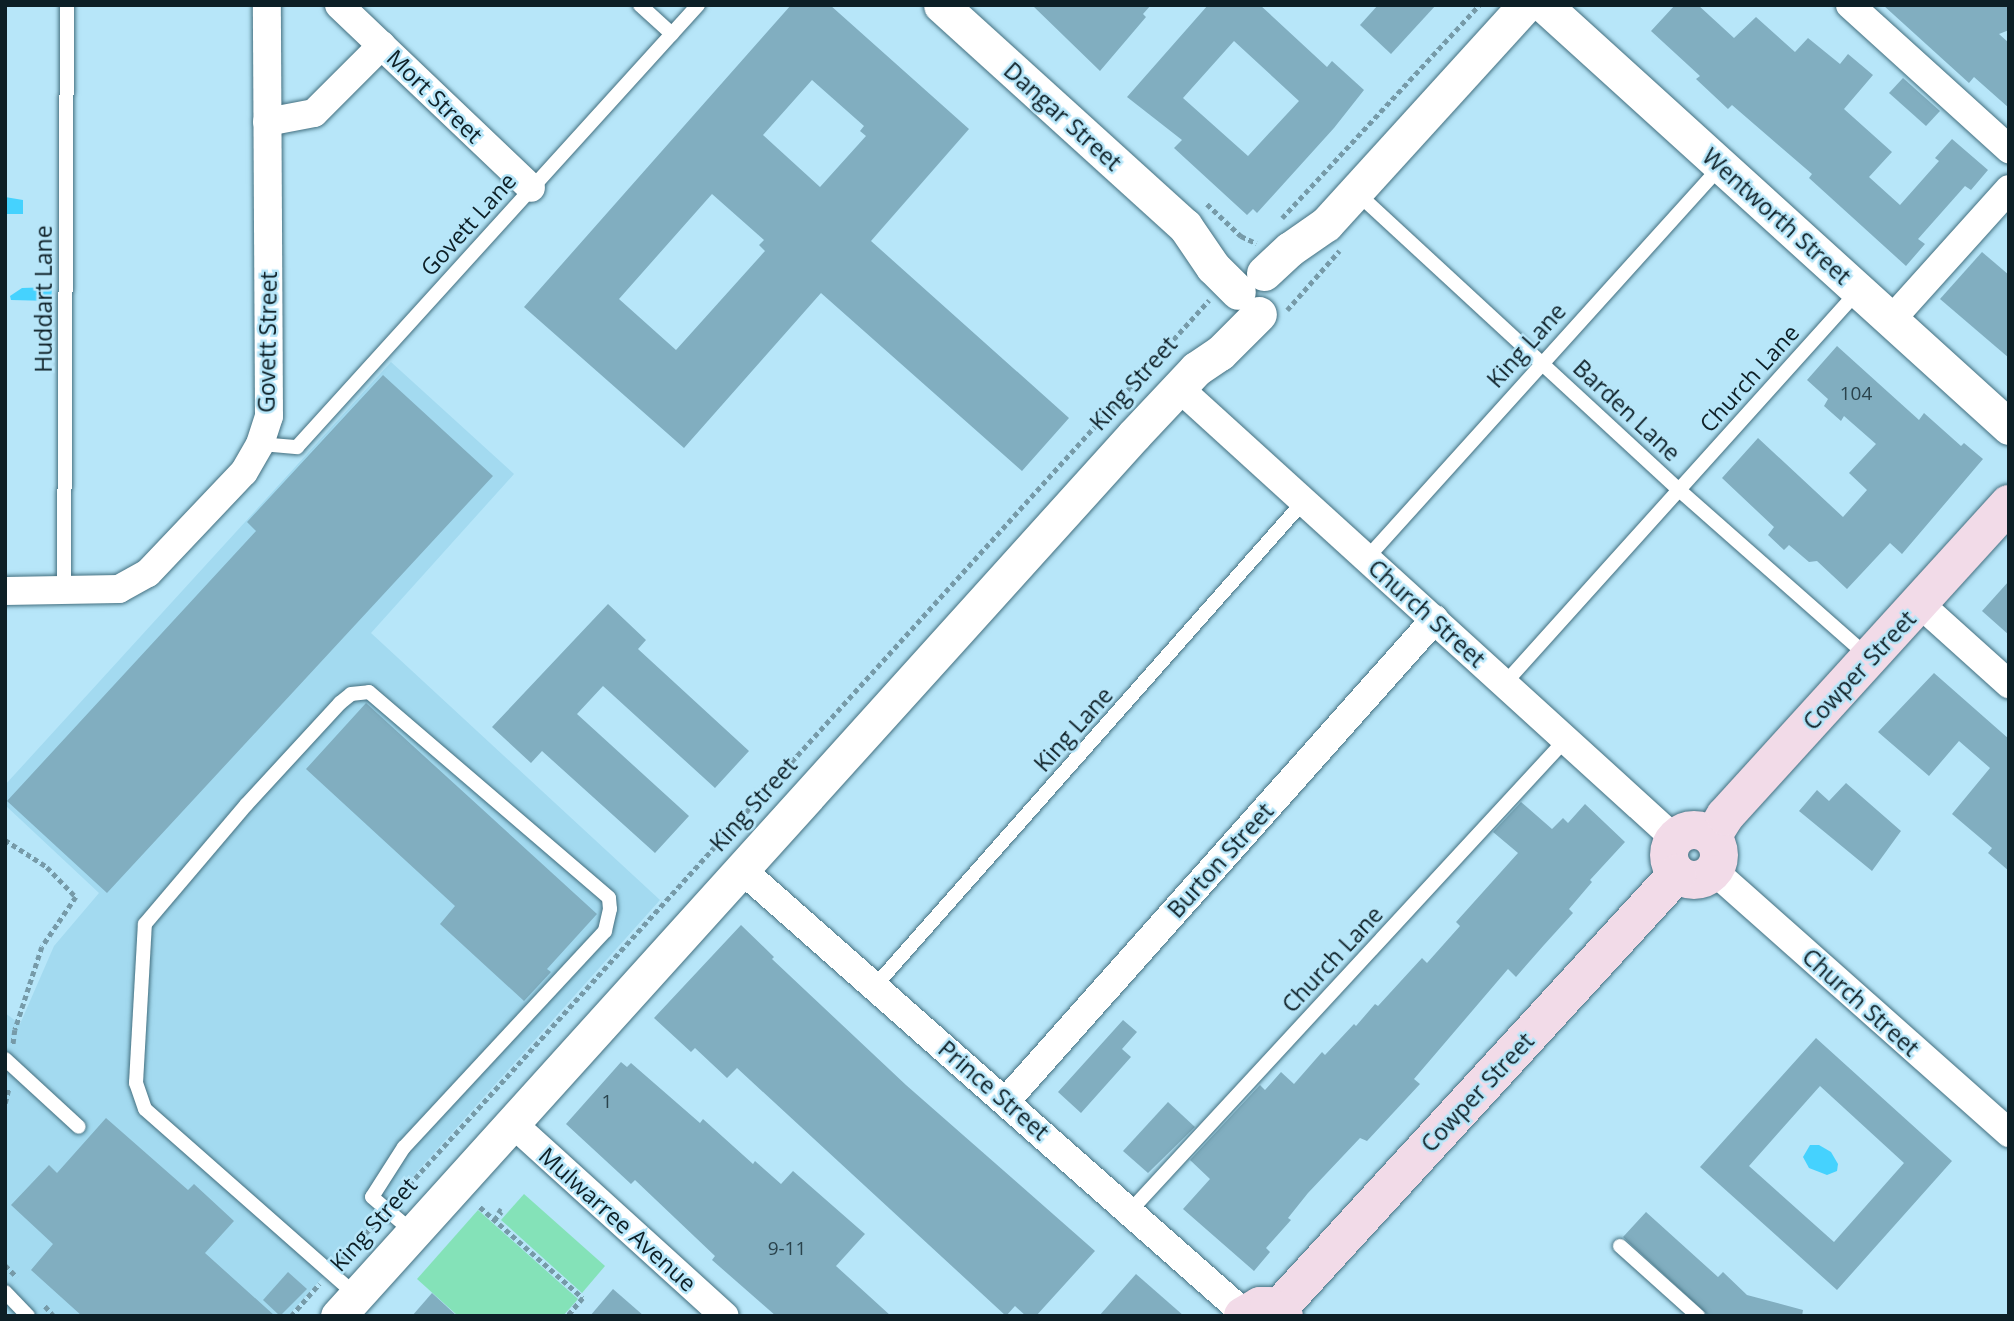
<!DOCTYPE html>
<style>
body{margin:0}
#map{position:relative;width:2014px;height:1321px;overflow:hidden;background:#b7e6f9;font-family:"Open Sans",sans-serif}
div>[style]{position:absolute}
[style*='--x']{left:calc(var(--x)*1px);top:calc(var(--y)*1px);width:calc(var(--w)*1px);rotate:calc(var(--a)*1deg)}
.built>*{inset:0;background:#a3daf0}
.green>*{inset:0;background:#84e2b8}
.water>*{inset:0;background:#45d2fe}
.building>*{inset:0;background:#81aec0}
.path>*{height:4.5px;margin-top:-2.25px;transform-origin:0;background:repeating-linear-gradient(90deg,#769aa8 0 5px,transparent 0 8.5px)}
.roads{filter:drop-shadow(0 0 2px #436f7f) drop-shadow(0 0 2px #436f7f)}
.service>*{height:14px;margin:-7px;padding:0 7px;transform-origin:7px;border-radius:7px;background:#fff}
.minor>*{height:28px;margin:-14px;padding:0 14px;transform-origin:14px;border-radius:14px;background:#fff}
.tertiary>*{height:35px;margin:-17.5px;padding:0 17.5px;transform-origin:17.5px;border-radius:17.5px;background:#fff}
.secondary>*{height:38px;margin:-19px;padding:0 19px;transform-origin:19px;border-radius:19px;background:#f2dbe8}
.secondary>.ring{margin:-19px;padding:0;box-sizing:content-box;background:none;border:38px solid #f2dbe8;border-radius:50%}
span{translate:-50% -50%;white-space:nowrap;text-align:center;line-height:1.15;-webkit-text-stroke:5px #b7e6f9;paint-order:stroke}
.number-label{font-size:19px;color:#2a434c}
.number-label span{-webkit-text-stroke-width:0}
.street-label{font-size:23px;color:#0d1f26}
.frame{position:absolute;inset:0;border:7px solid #0d1f26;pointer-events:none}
</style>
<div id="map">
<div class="built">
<i style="clip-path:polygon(391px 362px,514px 474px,371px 633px,660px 900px,288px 1316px,5px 1316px,5px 1013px,20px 1024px,54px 946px,99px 893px,5px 805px,5px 785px)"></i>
</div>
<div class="green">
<i style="clip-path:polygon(524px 1194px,605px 1266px,582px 1293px,501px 1220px)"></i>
<i style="clip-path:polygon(478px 1210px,578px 1299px,563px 1316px,458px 1316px,417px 1279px)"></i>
</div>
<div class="water">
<i style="clip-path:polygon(5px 197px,23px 200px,23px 214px,5px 214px)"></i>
<i style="clip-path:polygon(52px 287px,51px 301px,11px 300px,10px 296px,22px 288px)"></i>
<i style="clip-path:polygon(1810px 1145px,1819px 1145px,1831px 1152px,1838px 1164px,1837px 1171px,1827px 1175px,1809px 1168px,1803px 1157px)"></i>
</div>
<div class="building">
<i style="clip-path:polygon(evenodd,791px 5px,830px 5px,969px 129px,871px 241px,1069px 418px,1022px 471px,821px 293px,684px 448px,524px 307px,791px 5px,812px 80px,864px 126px,860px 131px,866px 136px,820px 187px,763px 135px,812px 80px,791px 5px,712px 194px,764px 240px,759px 245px,765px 251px,676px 350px,619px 299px,712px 194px)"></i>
<i style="clip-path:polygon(1032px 5px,1151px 5px,1143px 14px,1146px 17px,1100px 71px)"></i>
<i style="clip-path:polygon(evenodd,1208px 5px,1260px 5px,1327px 67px,1332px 61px,1364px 90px,1334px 128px,1257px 213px,1253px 209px,1247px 215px,1174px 148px,1182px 140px,1127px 97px,1208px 5px,1234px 41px,1299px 101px,1248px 156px,1183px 98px,1234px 41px)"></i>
<i style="clip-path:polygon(1378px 5px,1436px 5px,1391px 54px,1360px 25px)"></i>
<i style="clip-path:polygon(1675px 5px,1698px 5px,1734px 38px,1756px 17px,1795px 52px,1808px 38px,1840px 64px,1848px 54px,1873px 75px,1844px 109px,1892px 152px,1869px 177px,1900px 205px,1939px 161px,1935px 158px,1952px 139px,1988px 170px,1971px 190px,1965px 186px,1918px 239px,1925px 244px,1906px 266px,1809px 178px,1812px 174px,1732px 105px,1728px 109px,1696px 79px,1700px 76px,1651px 31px)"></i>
<i style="clip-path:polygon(1883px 5px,2009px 5px,2009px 30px,1999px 34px,2009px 43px,2009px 108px,1974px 77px,1969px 83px)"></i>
<i style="clip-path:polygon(1903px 78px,1940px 111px,1926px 126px,1889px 93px)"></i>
<i style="clip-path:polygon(1982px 252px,2009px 275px,2009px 358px,1940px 299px)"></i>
<i style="clip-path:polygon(1837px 346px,1919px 420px,1924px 413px,1961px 446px,1964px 443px,1983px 459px,1902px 554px,1890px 543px,1847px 589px,1817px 561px,1809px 562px,1789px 545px,1784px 550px,1768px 535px,1774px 527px,1722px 478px,1758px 438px,1843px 517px,1867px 490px,1849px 473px,1876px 444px,1844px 416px,1841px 421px,1824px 406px,1828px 399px,1807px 380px)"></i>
<i style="clip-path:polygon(383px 375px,493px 476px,107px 893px,7px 801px,256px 531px,247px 522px)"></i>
<i style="clip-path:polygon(2009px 581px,2009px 635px,1982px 611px)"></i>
<i style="clip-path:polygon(608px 604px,646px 640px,638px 649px,749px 751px,715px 788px,603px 686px,577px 714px,689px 816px,655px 853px,542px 751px,531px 763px,492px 727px)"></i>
<i style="clip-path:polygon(1934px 673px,2009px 739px,2009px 871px,1988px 853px,1992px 848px,1952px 814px,1990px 768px,1959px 741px,1929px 776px,1878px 732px)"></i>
<i style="clip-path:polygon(366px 703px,597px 914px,547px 969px,551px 972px,524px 1001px,440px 924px,455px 906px,306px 769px)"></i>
<i style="clip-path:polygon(1846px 783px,1901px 831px,1872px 871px,1799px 811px,1817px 790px,1829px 801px)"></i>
<i style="clip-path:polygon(1521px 802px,1552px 829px,1563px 818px,1568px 823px,1585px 804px,1625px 842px,1590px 880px,1592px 882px,1569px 909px,1573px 913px,1544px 945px,1516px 977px,1508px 969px,1414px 1079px,1420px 1084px,1367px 1141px,1360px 1138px,1308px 1193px,1288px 1218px,1291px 1220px,1266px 1248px,1270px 1252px,1254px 1271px,1183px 1209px,1210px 1179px,1190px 1160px,1260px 1085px,1265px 1090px,1281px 1072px,1294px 1084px,1322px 1052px,1325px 1055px,1354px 1024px,1356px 1026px,1375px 1004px,1378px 1006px,1422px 958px,1427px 963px,1460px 926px,1456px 922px,1518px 853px,1493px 832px)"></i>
<i style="clip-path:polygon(741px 925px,774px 957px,772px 959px,906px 1085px,1095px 1251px,1036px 1316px,1026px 1316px,1015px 1306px,1006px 1316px,737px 1068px,727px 1078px,695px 1048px,691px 1052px,654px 1018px)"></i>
<i style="clip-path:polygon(1123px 1020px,1137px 1032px,1122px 1049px,1131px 1057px,1081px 1113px,1058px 1092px)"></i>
<i style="clip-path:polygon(evenodd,1816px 1038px,1952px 1161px,1837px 1290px,1700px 1167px,1816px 1038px,1820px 1086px,1904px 1163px,1834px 1242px,1749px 1166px,1820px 1086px)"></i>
<i style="clip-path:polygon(621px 1062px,627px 1067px,631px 1063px,700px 1123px,703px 1119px,753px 1164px,755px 1161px,781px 1184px,793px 1171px,865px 1234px,836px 1266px,891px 1316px,776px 1316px,712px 1260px,715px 1256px,635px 1180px,631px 1184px,566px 1124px)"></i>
<i style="clip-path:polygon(1168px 1102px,1195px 1127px,1148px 1173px,1123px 1151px)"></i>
<i style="clip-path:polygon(106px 1118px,188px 1190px,194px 1184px,234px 1221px,205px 1253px,275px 1316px,82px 1316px,31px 1270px,53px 1244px,11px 1205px,49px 1165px,57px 1173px)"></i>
<i style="clip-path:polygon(1646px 1212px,1718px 1277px,1723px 1272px,1747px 1295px,1803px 1310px,1802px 1316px,1709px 1316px,1623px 1237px)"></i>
<i style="clip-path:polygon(288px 1272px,307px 1289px,280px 1316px,263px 1300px)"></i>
<i style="clip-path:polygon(1136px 1274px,1184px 1316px,1099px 1316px)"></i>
<i style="clip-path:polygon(613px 1289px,644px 1316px,590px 1316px)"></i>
<i style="clip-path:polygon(432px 1293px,457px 1316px,412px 1316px)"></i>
</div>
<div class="path">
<i style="--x:1207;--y:204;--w:47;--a:43.3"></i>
<i style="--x:1241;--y:236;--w:17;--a:25"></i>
<i style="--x:1282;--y:218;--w:290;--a:-47.2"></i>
<i style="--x:1287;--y:310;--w:79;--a:-48.6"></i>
<i style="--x:5;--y:840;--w:50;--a:32.7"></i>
<i style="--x:47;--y:867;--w:42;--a:46"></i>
<i style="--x:76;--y:897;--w:60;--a:124.2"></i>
<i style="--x:42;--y:947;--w:87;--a:108"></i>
<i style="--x:15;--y:1030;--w:16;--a:97"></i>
<i style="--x:5;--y:1103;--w:16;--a:-76"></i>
<i style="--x:398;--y:1197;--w:1209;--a:-47.88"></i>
<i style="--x:480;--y:1207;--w:137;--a:41.5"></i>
<i style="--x:583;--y:1298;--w:23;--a:130"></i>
<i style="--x:494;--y:1220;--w:11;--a:-49"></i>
<i style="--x:501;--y:1212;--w:4;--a:-146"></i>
<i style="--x:342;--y:1259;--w:50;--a:-47.4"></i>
<i style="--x:5;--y:1265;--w:17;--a:45"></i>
<i style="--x:45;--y:1306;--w:13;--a:48"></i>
<i style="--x:291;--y:1316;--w:43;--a:-48.8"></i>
</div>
<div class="roads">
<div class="service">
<i style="--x:640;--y:5;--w:43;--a:42.2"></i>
<i style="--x:1356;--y:192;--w:439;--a:42.7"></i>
<i style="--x:1679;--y:490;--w:251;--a:41.4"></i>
<i style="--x:260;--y:444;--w:37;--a:5"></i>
<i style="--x:297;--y:447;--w:597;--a:-47.78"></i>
<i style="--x:1367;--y:558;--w:527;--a:-47.92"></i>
<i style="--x:64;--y:592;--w:587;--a:-89.71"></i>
<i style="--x:1505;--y:683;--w:528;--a:-48"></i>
<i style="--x:875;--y:986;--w:648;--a:-48.51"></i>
<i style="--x:5;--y:1059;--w:100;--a:42.6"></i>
<i style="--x:1131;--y:1210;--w:643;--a:-47.27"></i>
<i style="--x:1620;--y:1246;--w:105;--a:41.9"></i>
<i style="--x:5;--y:1292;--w:33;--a:46"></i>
<i style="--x:356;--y:1295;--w:281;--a:-138.6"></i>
<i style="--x:145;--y:1109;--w:28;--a:-109"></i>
<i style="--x:136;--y:1083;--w:159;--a:-86.8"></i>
<i style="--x:145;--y:924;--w:156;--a:-49.7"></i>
<i style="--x:246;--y:805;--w:139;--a:-47.3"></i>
<i style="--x:340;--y:703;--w:14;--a:-39"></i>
<i style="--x:351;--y:694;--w:18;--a:-6"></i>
<i style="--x:369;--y:692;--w:316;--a:40.6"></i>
<i style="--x:609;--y:898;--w:11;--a:85"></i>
<i style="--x:610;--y:909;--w:23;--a:103"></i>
<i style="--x:605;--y:931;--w:295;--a:132.9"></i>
<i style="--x:404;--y:1147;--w:59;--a:122.6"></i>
<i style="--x:372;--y:1197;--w:54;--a:40.5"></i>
</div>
<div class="minor">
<i style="--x:339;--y:5;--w:265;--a:43.6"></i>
<i style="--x:1850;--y:5;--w:215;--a:42.2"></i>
<i style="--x:267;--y:122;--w:48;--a:-10.8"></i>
<i style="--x:314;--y:113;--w:96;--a:-45"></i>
<i style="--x:1892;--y:319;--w:175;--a:-48"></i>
<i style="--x:1179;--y:388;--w:670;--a:42.28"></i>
<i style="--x:5;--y:591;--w:114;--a:-1"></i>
<i style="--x:119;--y:589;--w:33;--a:-29"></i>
<i style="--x:148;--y:573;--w:139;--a:-46.5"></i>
<i style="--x:244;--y:472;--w:32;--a:-60"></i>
<i style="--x:260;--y:444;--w:29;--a:-72"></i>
<i style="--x:269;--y:416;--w:411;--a:-90.3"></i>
<i style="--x:1920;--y:604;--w:120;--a:42"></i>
<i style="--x:741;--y:869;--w:672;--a:41.44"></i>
<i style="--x:1714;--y:871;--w:395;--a:41.6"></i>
<i style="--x:1006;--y:1101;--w:645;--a:-48.33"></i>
<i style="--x:512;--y:1123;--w:287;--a:42.2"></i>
</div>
<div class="tertiary">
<i style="--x:941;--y:5;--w:329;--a:42.2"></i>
<i style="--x:1185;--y:226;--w:50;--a:55.7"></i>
<i style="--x:1213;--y:267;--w:35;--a:45"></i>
<i style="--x:1544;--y:5;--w:628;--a:42.22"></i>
<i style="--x:1264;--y:273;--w:35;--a:-43"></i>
<i style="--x:1290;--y:249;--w:44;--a:-34.8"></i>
<i style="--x:1326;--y:224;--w:296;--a:-47.7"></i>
<i style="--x:338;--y:1316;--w:1187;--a:-47.9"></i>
<i style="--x:1134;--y:435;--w:91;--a:-46.8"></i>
<i style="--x:1196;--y:369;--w:29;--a:-34"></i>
<i style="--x:1220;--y:353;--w:55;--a:-45"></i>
</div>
<div class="secondary">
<i class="ring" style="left:1669px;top:830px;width:12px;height:12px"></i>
<i style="--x:1712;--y:837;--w:25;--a:-58"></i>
<i style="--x:1725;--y:816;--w:422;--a:-47.7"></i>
<i style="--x:1277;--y:1310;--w:592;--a:-47.47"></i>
<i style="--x:1243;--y:1316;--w:20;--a:-30"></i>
<i style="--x:1260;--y:1306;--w:9;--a:0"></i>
<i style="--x:1269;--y:1306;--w:18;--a:34"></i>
</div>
</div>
<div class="number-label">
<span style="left:1856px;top:394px">104</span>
<span style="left:607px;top:1102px">1</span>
<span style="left:787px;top:1249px">9-11</span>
</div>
<div class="street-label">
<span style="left:435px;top:96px;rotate:44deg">Mort Street</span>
<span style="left:1063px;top:116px;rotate:42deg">Dangar Street</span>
<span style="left:1777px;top:216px;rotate:42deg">Wentworth Street</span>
<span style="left:468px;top:224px;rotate:-48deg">Govett Lane</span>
<span style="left:43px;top:299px;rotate:-90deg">Huddart Lane</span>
<span style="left:267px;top:342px;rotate:-89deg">Govett Street</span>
<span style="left:1526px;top:345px;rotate:-48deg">King Lane</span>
<span style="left:1749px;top:378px;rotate:-48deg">Church Lane</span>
<span style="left:1133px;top:383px;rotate:-48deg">King Street</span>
<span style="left:1627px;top:410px;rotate:43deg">Barden Lane</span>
<span style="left:1427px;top:613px;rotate:42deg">Church Street</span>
<span style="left:1859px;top:670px;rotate:-47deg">Cowper Street</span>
<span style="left:1073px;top:729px;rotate:-48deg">King Lane</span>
<span style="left:753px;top:804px;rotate:-48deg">King Street</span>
<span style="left:1220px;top:860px;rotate:-48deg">Burton Street</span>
<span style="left:1332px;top:959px;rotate:-47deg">Church Lane</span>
<span style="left:1861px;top:1002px;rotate:42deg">Church Street</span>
<span style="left:994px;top:1090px;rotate:41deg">Prince Street</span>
<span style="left:1477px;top:1092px;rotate:-47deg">Cowper Street</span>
<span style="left:618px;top:1219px;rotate:42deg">Mulwarree Avenue</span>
<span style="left:373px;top:1224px;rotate:-48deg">King Street</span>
</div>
<div class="frame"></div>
</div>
